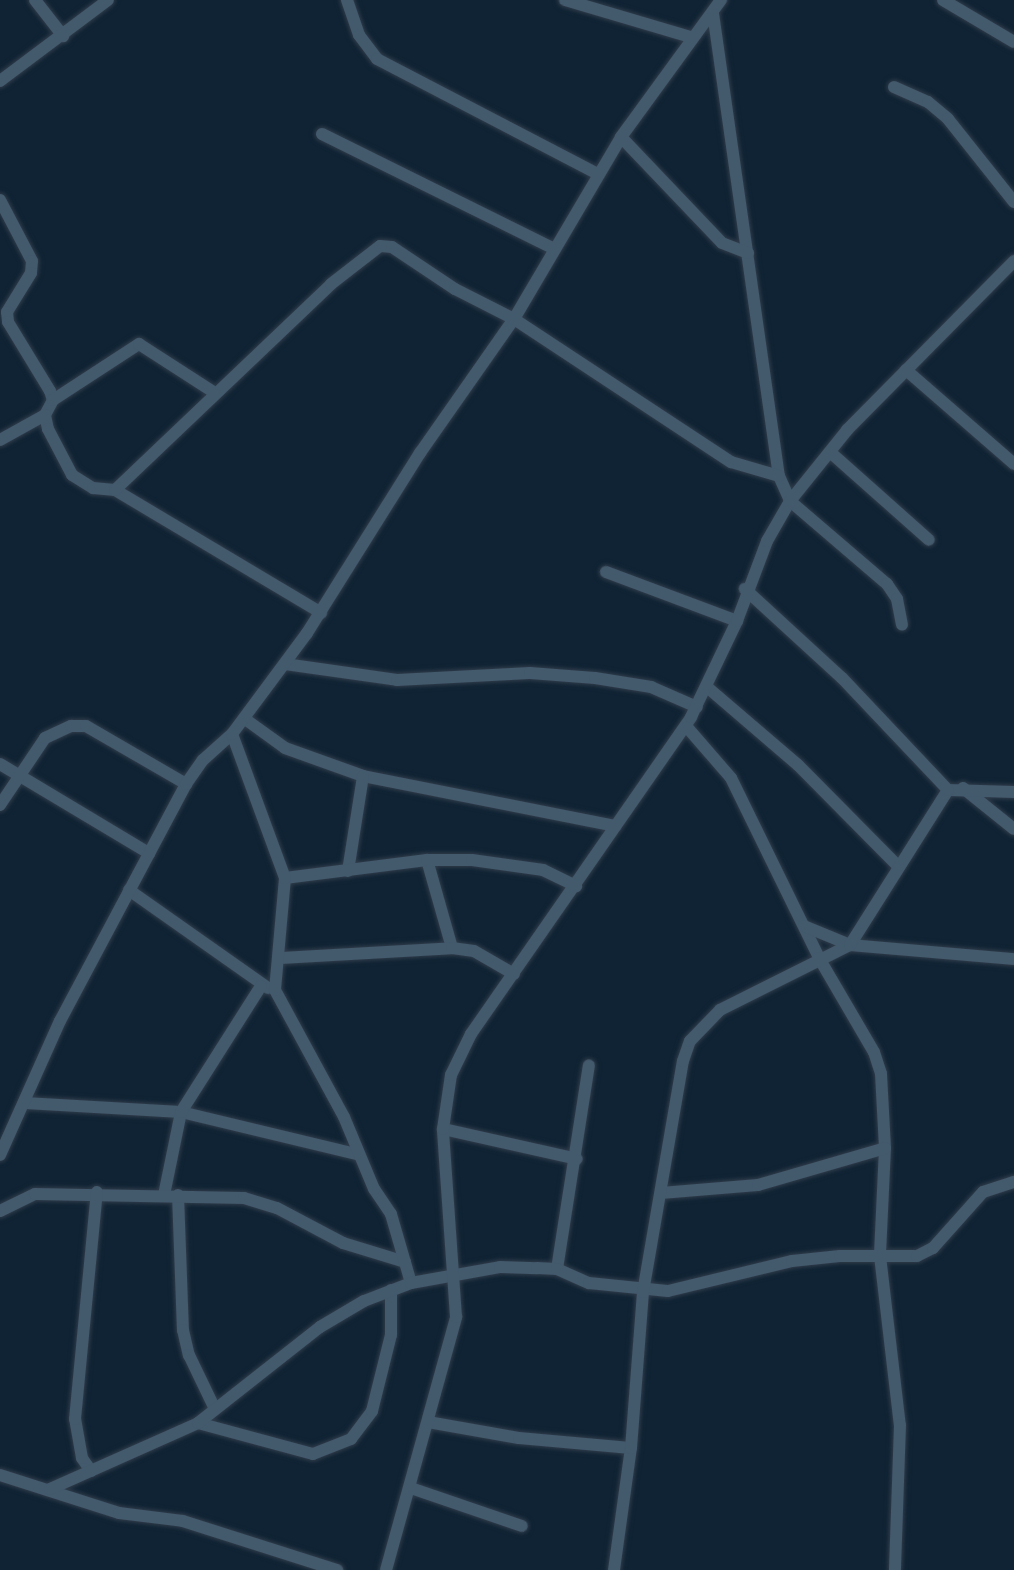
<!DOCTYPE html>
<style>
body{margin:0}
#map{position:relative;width:1014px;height:1570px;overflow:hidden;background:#0f2334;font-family:"Titillium Web",sans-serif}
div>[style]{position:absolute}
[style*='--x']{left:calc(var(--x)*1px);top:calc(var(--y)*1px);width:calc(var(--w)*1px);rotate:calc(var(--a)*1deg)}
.roads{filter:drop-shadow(0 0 2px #303c4a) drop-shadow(0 0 2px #303c4a)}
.street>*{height:12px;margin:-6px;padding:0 6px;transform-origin:6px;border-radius:6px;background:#43596c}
span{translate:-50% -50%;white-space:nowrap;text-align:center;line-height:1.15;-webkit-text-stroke:5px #040c13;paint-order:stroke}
</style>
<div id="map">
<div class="roads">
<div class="street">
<i style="--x:35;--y:0;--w:46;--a:52.1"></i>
<i style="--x:347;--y:0;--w:37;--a:71"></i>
<i style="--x:359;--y:35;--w:30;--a:53"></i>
<i style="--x:377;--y:59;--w:249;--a:27.5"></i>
<i style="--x:565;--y:0;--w:131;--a:16.4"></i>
<i style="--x:943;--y:0;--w:82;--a:30.6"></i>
<i style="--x:713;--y:13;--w:468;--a:81.9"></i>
<i style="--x:779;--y:476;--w:27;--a:66"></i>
<i style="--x:790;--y:501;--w:128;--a:40.6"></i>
<i style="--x:887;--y:584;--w:18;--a:56"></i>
<i style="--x:897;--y:599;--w:26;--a:79"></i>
<i style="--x:0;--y:81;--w:135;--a:-36.9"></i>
<i style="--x:894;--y:87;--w:37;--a:24"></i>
<i style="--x:928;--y:102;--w:26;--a:40"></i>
<i style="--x:948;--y:119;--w:106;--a:51.5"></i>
<i style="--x:322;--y:134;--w:258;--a:26.3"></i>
<i style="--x:621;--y:137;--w:146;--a:46.4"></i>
<i style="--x:722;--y:243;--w:28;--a:21"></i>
<i style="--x:0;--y:200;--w:69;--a:62.3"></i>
<i style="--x:32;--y:261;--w:12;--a:95"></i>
<i style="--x:31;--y:273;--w:46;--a:121.6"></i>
<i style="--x:7;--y:312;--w:10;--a:84"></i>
<i style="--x:8;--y:322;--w:81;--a:58.7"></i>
<i style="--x:50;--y:391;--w:9;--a:72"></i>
<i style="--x:53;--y:400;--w:17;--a:118"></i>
<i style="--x:45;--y:415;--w:14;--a:78"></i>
<i style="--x:48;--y:429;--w:52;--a:62.4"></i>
<i style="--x:72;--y:475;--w:25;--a:32"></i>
<i style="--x:93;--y:488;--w:22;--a:5"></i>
<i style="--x:115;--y:490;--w:240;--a:30.8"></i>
<i style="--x:906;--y:370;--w:143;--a:41"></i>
<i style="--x:53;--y:400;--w:103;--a:-33.1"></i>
<i style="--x:139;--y:344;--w:90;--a:32.8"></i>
<i style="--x:0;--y:440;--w:51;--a:-29.1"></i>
<i style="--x:830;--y:452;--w:132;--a:41.6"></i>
<i style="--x:115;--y:490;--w:298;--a:-43.6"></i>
<i style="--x:331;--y:284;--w:62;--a:-37.8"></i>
<i style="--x:380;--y:246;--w:12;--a:5"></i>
<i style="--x:392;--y:247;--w:76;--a:33.7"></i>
<i style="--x:455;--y:289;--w:66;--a:27"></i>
<i style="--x:514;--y:319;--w:260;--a:33.4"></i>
<i style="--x:731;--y:462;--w:50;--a:16.3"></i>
<i style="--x:606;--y:572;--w:140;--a:20.5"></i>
<i style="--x:285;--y:664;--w:113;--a:8.1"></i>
<i style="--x:397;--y:680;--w:133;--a:-3"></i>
<i style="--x:530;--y:673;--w:65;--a:4.4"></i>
<i style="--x:595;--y:678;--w:57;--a:9.1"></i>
<i style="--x:651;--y:687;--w:50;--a:23.5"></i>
<i style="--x:707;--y:687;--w:120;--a:40.6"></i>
<i style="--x:798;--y:765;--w:141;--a:45.3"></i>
<i style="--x:245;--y:719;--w:49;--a:35.9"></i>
<i style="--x:285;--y:748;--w:83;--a:19.7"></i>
<i style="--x:363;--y:776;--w:257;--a:11.2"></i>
<i style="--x:686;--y:726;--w:69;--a:49.1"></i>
<i style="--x:731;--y:778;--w:200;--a:63.9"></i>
<i style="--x:819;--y:958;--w:109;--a:59.7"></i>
<i style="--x:874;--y:1052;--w:23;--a:72"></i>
<i style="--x:881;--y:1074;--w:74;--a:86.9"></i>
<i style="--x:885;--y:1148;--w:108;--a:92.7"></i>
<i style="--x:880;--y:1256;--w:170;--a:83.3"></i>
<i style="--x:900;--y:1425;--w:145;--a:92"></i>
<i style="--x:0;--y:764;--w:174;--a:30.9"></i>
<i style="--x:963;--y:788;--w:65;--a:38.8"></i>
<i style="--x:948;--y:790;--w:66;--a:1.7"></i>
<i style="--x:0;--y:805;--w:81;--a:-56.1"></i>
<i style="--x:45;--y:738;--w:29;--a:-25"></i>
<i style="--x:71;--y:726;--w:15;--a:0"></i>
<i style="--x:86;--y:726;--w:116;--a:30.1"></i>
<i style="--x:427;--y:860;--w:91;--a:74.1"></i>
<i style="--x:348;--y:871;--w:96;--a:-81"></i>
<i style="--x:285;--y:878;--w:143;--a:-7.2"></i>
<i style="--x:427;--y:860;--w:45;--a:0"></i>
<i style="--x:472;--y:860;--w:72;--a:8"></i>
<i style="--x:543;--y:870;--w:37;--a:26"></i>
<i style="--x:129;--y:890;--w:170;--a:35.2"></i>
<i style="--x:804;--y:926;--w:50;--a:22.4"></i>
<i style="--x:850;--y:945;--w:165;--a:4.9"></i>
<i style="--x:281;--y:958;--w:171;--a:-3.3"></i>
<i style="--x:452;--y:948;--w:22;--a:8"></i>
<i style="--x:474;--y:951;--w:46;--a:29.9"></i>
<i style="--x:25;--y:1103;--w:156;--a:3.3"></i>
<i style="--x:181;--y:1112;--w:180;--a:13.5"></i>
<i style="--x:443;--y:1129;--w:137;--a:12.6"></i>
<i style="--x:0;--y:1155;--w:147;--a:-65.9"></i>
<i style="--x:60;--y:1021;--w:268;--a:-62"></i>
<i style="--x:186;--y:784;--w:29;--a:-55"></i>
<i style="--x:203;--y:760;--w:39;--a:-42"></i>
<i style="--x:661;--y:1193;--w:97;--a:-4.7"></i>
<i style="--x:758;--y:1185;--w:132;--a:-16.2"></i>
<i style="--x:164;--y:1195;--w:85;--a:-78.4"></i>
<i style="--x:181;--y:1112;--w:149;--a:-57.6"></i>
<i style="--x:178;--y:1195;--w:135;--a:87.9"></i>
<i style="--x:183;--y:1330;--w:26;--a:77"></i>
<i style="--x:189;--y:1355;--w:60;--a:64.3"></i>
<i style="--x:0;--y:1211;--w:39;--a:-26"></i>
<i style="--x:35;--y:1194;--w:209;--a:1.1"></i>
<i style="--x:244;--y:1198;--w:34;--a:17"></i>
<i style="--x:277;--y:1208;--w:75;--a:27.9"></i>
<i style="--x:343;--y:1243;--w:65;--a:17"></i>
<i style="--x:557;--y:1269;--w:206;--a:-81.1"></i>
<i style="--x:411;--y:1283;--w:72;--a:-106.2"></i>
<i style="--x:391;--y:1214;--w:30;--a:-124"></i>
<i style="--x:374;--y:1189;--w:78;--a:-112.6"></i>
<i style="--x:344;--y:1117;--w:145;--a:-118.5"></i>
<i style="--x:275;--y:990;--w:112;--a:-84.9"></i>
<i style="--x:285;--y:878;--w:153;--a:-110.2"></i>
<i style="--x:232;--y:734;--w:126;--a:-53.4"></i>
<i style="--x:307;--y:633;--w:213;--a:-57.9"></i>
<i style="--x:420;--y:453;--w:164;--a:-55"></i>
<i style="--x:514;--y:319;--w:211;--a:-59.5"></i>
<i style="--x:621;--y:137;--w:170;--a:-53.9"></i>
<i style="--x:428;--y:1422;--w:92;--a:10"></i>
<i style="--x:519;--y:1438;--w:112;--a:5.1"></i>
<i style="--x:198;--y:1423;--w:119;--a:15.1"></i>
<i style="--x:313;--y:1454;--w:41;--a:-21.5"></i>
<i style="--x:351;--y:1439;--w:35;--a:-53"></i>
<i style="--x:372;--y:1411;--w:78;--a:-76"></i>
<i style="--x:391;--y:1335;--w:45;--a:-90"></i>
<i style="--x:91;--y:1471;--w:16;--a:-125"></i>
<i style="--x:82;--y:1458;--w:40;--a:-100"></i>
<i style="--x:75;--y:1419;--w:228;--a:-84.5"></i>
<i style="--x:0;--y:1475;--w:125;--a:17.7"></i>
<i style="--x:119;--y:1513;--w:64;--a:7.1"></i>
<i style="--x:183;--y:1521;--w:162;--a:17.7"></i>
<i style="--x:411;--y:1488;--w:117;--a:18.9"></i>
<i style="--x:50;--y:1489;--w:162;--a:-24"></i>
<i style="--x:198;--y:1423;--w:155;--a:-38.2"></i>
<i style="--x:320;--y:1327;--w:51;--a:-30.6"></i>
<i style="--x:364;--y:1301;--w:50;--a:-21"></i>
<i style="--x:411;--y:1283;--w:90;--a:-10.2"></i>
<i style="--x:500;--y:1267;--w:37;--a:2"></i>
<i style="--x:537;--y:1268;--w:20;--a:3"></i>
<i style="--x:557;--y:1269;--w:35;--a:24"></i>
<i style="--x:589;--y:1283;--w:79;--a:5.8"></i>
<i style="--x:668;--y:1291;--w:128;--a:-13.6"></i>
<i style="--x:792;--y:1261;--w:48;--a:-5.9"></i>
<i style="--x:840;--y:1256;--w:77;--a:0"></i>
<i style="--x:917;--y:1256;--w:18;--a:-27"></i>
<i style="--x:933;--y:1248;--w:75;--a:-48.2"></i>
<i style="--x:983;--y:1192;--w:33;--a:-18"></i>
<i style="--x:386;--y:1570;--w:263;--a:-74.5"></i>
<i style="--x:456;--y:1317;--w:188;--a:-94"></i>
<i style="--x:443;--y:1129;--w:55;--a:-81.6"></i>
<i style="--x:451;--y:1075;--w:46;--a:-64"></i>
<i style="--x:471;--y:1034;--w:386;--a:-55.2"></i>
<i style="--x:691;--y:717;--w:106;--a:-64.4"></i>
<i style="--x:737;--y:621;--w:85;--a:-69.4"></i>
<i style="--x:767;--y:541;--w:46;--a:-60.1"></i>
<i style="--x:790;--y:501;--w:91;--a:-51.2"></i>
<i style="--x:847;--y:430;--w:238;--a:-45.3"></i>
<i style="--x:614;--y:1570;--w:123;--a:-82.1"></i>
<i style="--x:631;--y:1448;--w:156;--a:-85.6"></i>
<i style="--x:643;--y:1292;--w:234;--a:-80.2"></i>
<i style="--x:683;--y:1061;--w:21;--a:-71"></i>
<i style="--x:690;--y:1041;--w:43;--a:-45.9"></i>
<i style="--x:720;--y:1010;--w:145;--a:-26.6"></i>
<i style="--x:850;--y:945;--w:183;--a:-57.7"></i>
<i style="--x:948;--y:790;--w:154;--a:-133.4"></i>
<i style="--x:842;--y:678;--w:132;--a:-137.5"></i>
</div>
</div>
</div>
